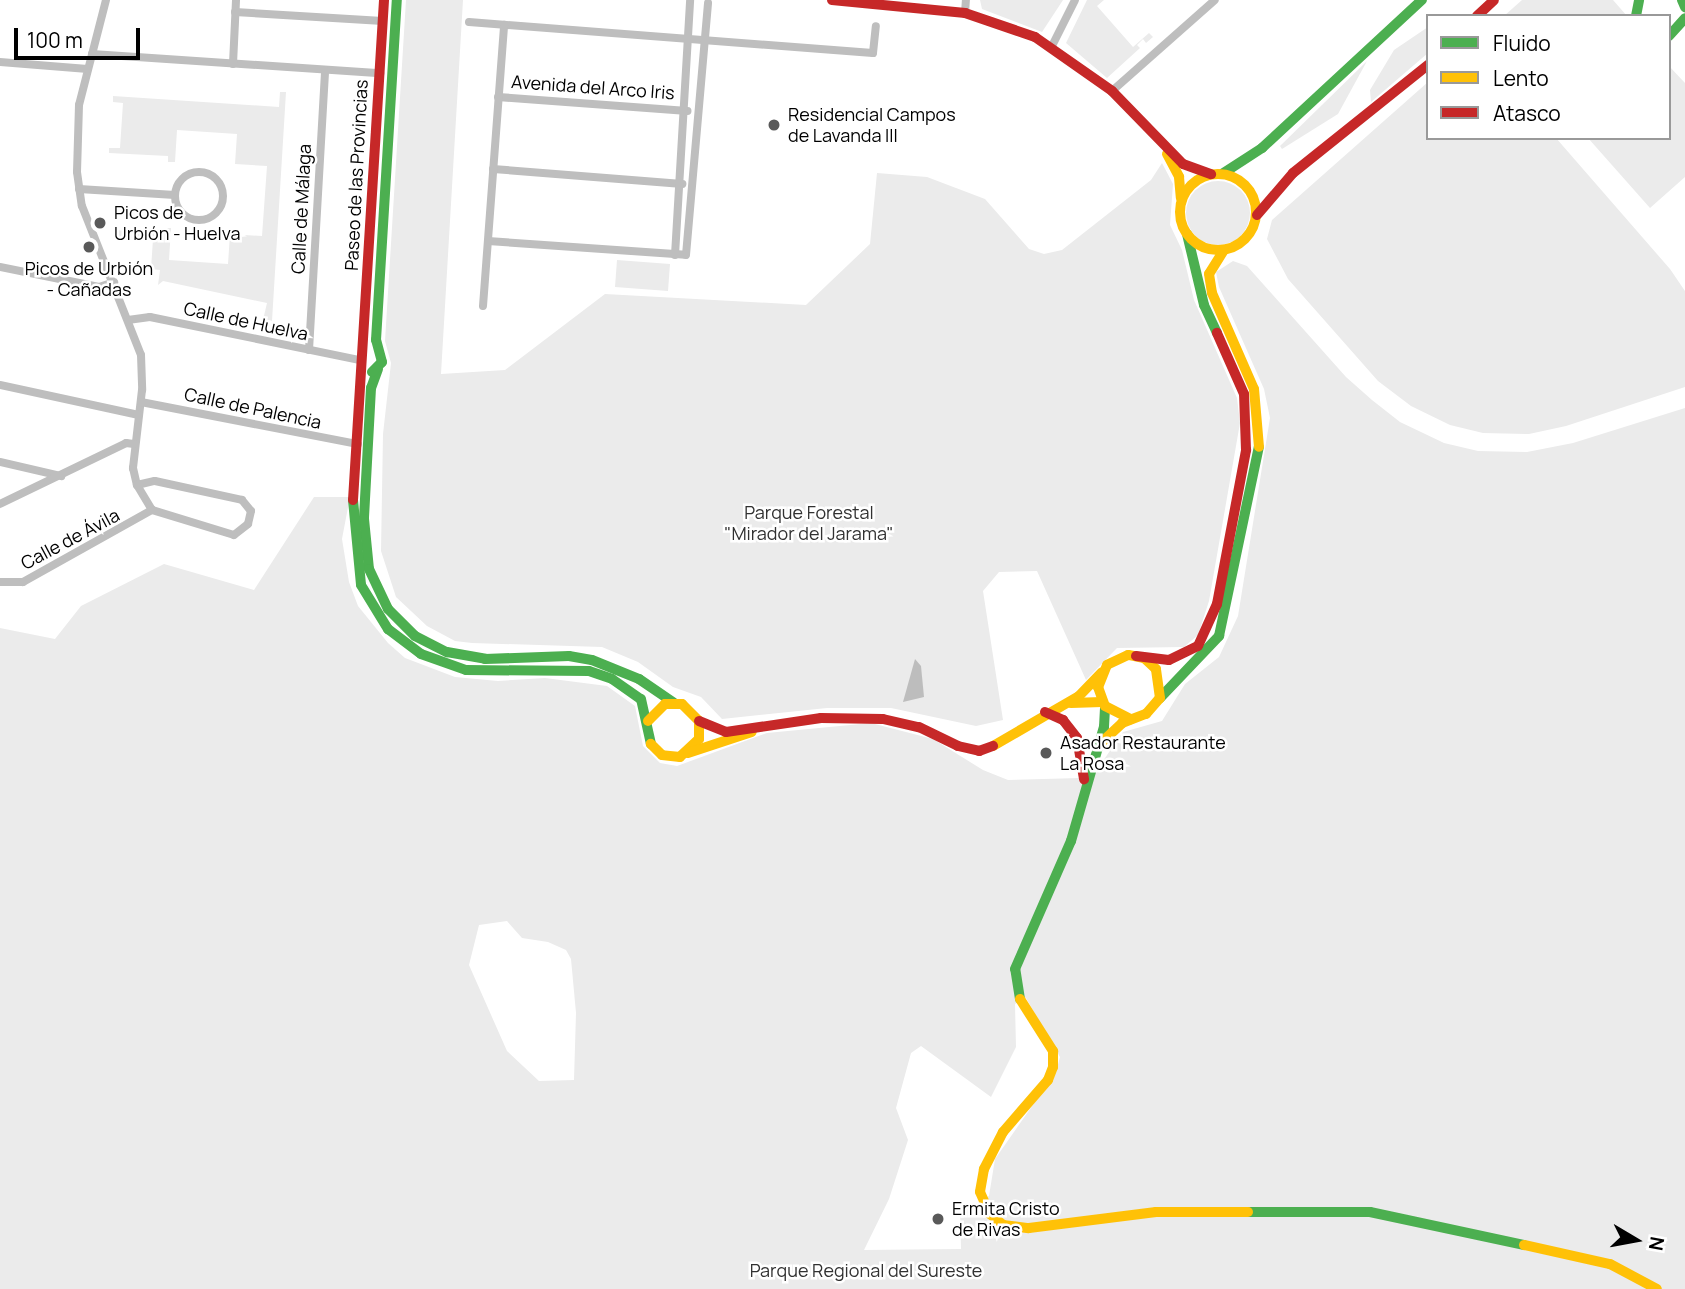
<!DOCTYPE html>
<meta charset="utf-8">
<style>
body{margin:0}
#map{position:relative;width:1685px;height:1289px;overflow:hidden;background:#fff;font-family:Manrope,sans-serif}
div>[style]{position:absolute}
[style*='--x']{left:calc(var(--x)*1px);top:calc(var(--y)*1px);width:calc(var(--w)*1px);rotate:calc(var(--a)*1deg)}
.green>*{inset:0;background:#ebebeb}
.round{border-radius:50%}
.water>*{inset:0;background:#bdbdbd}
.street>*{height:8px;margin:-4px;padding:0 4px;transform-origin:4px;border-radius:4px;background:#bebebe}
.street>.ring{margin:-4px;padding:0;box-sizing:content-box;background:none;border:8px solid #bebebe;border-radius:50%}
.fast>*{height:10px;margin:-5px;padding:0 5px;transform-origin:5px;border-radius:5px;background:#4caf50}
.slow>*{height:10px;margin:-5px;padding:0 5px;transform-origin:5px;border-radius:5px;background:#ffc107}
.slow>.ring{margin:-5px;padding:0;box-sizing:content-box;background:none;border:10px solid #ffc107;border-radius:50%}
.jam>*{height:10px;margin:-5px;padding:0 5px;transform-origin:5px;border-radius:5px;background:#c62828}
.dots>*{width:19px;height:19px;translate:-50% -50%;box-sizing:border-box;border:4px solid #fff;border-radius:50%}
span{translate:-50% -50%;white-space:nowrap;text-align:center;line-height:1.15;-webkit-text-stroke:5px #fff;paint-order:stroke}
.street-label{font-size:18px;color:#000}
.poi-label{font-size:18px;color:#000}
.left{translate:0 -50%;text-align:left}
.park-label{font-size:18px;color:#313131}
.legend{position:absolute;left:1426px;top:14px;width:245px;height:126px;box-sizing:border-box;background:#fff;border:2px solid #999;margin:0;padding:9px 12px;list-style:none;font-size:21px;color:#000}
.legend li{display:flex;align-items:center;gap:14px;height:35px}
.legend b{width:35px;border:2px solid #999}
.north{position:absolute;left:1601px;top:1205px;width:70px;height:70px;-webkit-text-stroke:5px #fff;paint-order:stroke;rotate:100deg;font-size:19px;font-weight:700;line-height:28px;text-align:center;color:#000}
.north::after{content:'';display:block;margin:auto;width:24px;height:32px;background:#000;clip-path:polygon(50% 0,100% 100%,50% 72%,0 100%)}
.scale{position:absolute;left:14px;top:28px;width:126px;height:32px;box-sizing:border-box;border:4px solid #000;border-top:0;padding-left:9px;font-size:21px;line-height:24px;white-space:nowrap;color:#000;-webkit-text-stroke:5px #fff;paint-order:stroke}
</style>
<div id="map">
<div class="green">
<i style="clip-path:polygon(406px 0,463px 0,441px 374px,505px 370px,605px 294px,806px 305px,870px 244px,877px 173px,927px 177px,985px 199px,1029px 249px,1044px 254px,1062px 250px,1151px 180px,1162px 163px,1173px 184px,1170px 225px,1182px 250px,1194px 300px,1237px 398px,1240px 423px,1209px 601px,1198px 635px,1184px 647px,1117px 648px,1086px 680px,1037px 571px,999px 572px,983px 591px,1003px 720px,976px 726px,891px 708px,827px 708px,722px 719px,701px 697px,673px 687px,638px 662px,602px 647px,472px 643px,455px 641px,427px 626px,396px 597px,381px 551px,383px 434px,391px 363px,385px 341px)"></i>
<i style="clip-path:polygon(980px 0,1063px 0,1042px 32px,982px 9px)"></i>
<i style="clip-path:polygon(1087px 0,1104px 0,1097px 6px,1133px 47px,1149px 33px,1153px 37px,1146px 43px,1143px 39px,1137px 45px,1140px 48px,1107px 78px,1066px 43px)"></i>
<i style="clip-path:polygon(1522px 0,1613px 0,1627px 16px,1504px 16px)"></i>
<i style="clip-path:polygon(1428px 27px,1428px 53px,1371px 102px,1370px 90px,1394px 50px)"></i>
<i style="clip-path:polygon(1367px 61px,1338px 114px,1282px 149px,1280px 146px)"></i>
<i style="clip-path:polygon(1669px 66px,1685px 83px,1685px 177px,1650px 208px,1588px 138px,1669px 138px)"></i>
<i style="clip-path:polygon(1428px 82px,1428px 138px,1556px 138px,1670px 269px,1685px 291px,1685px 387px,1566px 426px,1529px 434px,1483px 433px,1450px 425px,1411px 406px,1378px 381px,1288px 279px,1267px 239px,1272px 220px)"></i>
<i style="clip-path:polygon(280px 92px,286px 92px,272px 321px,263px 320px,267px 303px,163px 281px,158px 285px,160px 270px,151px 269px,153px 239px,113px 237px,114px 230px,163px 233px,164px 228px,171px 228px,169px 260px,228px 264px,230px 234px,262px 236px,267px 166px,235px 164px,237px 134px,177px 130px,175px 162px,168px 162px,168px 156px,109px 153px,109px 148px,120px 148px,123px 103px,113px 102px,113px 96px,279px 107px)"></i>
<i class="round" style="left:1186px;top:181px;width:64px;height:64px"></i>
<i style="clip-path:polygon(617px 260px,670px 264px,668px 291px,615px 287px)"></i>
<i style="clip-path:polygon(evenodd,1233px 261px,1247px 266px,1346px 377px,1372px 400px,1400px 422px,1444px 443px,1478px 451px,1527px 452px,1573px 443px,1685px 408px,1685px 1289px,0 1289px,0 628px,55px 639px,81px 606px,164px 564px,254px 590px,314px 497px,350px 497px,342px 539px,349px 582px,358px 606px,388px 643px,405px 658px,455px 677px,498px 681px,545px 678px,607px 686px,635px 706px,643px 746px,660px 763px,677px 766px,767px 733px,871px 723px,933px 739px,983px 770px,1008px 780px,1080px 778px,1096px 771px,1123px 732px,1162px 721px,1185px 684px,1219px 657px,1238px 616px,1270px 418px,1264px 389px,1219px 287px,1216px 272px,1233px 261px,507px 921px,522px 938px,548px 942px,566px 950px,571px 959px,576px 1013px,574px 1080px,539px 1081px,507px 1051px,469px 965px,479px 925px,507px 921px,1233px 261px,1026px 998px,1060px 1057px,1056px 1072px,995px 1159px,989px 1196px,973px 1206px,960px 1207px,961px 1249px,864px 1250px,889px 1199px,908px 1140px,896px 1108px,911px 1053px,921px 1046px,991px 1097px,1016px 1047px,1015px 1004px,1026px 998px)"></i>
</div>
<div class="water">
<i style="clip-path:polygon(915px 659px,921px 666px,924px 697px,903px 702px)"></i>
</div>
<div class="street">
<i style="--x:106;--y:0;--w:108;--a:104.4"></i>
<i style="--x:79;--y:105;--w:67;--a:91.7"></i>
<i style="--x:77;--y:172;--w:34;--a:82"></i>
<i style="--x:82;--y:206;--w:160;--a:68.4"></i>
<i style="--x:141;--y:355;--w:35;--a:88"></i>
<i style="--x:142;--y:390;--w:79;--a:96.6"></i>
<i style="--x:133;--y:468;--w:17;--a:77"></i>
<i style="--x:137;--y:485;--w:29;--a:59"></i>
<i style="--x:235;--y:12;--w:148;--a:3.5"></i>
<i style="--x:965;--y:13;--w:13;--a:-86"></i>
<i style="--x:469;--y:22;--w:405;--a:4.4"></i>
<i style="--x:873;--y:53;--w:27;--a:-84"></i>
<i style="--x:1052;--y:46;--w:51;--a:-63.4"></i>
<i style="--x:92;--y:54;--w:289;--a:3.8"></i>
<i style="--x:0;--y:62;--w:88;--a:4.5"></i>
<i style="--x:233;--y:64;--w:64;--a:-87.3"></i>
<i style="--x:1112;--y:91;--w:137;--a:-41.5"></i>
<i style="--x:498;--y:97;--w:190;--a:4.2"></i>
<i style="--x:493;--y:169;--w:190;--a:4.5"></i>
<i class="ring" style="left:175px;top:172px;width:40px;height:40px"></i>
<i style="--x:79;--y:189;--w:96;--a:3.6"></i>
<i style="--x:488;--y:241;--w:198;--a:4"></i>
<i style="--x:686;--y:255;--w:253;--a:-85"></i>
<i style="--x:675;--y:255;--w:255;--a:-86.6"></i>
<i style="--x:0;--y:267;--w:101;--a:11.4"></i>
<i style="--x:99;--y:287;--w:16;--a:-18"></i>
<i style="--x:483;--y:306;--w:282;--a:-85.7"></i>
<i style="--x:128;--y:320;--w:22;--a:-8"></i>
<i style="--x:150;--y:317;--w:213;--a:11.6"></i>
<i style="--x:309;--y:350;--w:280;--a:-86.7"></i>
<i style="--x:0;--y:385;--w:142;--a:12.2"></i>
<i style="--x:141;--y:402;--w:221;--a:11"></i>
<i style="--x:0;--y:462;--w:63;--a:12.9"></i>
<i style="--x:137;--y:485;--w:18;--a:-13"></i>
<i style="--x:155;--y:481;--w:89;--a:12.3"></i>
<i style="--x:242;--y:500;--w:14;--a:51"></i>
<i style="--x:251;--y:511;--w:13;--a:103"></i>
<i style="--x:248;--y:524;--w:18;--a:142"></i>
<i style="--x:234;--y:535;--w:86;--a:-163"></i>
<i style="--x:0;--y:504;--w:140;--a:-25.8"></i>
<i style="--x:126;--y:443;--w:8;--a:7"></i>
<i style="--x:0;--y:582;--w:23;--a:0"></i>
<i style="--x:23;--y:582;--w:148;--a:-29.2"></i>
</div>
<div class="fast">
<i style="--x:1682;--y:0;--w:8;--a:67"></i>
<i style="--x:1636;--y:16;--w:16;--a:-79"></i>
<i style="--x:1669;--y:36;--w:24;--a:-48"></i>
<i style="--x:1222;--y:174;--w:48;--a:-33"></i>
<i style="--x:1262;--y:148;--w:218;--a:-42.8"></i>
<i style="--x:1187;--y:234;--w:73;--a:76.5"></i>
<i style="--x:1204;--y:305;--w:31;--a:65"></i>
<i style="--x:378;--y:369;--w:20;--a:110"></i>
<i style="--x:371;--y:388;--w:131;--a:93.1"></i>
<i style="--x:364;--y:519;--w:50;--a:84.3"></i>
<i style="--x:369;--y:569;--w:44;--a:64.6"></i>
<i style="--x:388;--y:609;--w:38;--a:45"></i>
<i style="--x:415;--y:636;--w:36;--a:27"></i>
<i style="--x:447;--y:652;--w:39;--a:10"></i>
<i style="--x:485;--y:659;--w:84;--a:-2"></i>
<i style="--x:569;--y:656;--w:23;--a:10"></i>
<i style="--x:592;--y:660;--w:51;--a:22"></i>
<i style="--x:639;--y:679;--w:42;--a:34.4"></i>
<i style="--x:372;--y:372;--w:14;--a:-45"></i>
<i style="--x:382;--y:362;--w:23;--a:-105"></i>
<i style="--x:376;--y:340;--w:341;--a:-86.5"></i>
<i style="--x:353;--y:500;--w:85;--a:84.6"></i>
<i style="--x:361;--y:585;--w:52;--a:58.5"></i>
<i style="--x:388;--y:629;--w:41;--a:37.1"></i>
<i style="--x:421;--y:654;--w:48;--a:19.6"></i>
<i style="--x:466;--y:670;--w:123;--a:0.5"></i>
<i style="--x:589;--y:671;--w:24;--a:19"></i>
<i style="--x:612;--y:679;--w:35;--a:35"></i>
<i style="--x:641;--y:699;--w:46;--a:77.5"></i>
<i style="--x:1160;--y:698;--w:86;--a:-46.4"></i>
<i style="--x:1219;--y:636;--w:193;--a:-78.1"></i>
<i style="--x:1020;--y:999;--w:30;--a:-99"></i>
<i style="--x:1015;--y:969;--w:140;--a:-66.4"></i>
<i style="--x:1071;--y:841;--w:119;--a:-73.9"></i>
<i style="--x:1104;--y:727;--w:21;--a:-87"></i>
<i style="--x:1248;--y:1212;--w:122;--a:0"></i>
<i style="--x:1370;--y:1212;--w:157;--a:12.1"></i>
</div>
<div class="slow">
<i style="--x:1167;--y:154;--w:26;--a:62"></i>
<i style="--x:1179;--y:177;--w:21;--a:85"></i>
<i class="ring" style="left:1180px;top:174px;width:66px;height:66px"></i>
<i style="--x:1224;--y:250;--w:28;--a:122"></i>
<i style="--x:1209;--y:274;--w:19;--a:81"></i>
<i style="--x:1212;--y:293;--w:105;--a:66.4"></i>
<i style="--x:1254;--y:389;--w:58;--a:85.1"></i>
<i style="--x:1071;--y:703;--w:31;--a:-2"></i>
<i style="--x:648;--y:721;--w:24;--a:-45"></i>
<i style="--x:665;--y:704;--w:17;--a:0"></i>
<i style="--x:682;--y:704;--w:24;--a:45"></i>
<i style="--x:699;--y:721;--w:18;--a:90"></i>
<i style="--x:699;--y:739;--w:26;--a:137"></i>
<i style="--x:680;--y:757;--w:18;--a:-174"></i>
<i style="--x:662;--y:755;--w:16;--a:-135"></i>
<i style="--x:1103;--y:741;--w:26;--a:-43"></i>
<i style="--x:1122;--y:723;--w:26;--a:-21"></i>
<i style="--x:1146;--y:714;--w:21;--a:-49"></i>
<i style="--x:1160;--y:698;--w:29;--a:-98"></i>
<i style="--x:1156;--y:669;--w:16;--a:-137"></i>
<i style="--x:1144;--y:658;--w:16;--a:-169"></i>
<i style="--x:1128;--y:655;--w:23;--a:155"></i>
<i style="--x:1107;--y:665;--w:24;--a:112"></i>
<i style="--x:1098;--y:687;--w:20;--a:70"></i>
<i style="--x:1105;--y:706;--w:29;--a:27"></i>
<i style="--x:993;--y:746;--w:99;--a:-30.2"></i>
<i style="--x:1079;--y:696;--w:33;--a:-46"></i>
<i style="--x:688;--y:753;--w:67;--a:-18.2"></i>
<i style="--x:1020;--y:999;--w:62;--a:57.6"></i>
<i style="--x:1053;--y:1051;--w:16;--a:90"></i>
<i style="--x:1053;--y:1067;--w:14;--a:111"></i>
<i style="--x:1048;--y:1080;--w:69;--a:130.9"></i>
<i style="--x:1003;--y:1132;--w:42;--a:117.2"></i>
<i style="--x:984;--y:1169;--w:23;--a:100"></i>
<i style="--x:980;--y:1192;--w:24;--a:66"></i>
<i style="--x:990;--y:1214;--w:17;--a:40"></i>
<i style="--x:1003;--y:1225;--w:26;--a:7"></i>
<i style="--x:1029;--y:1228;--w:128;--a:-7.2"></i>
<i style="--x:1156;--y:1212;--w:92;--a:0"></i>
<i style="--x:1524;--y:1245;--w:88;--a:12.5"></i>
<i style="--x:1610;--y:1264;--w:53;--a:28"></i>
</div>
<div class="jam">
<i style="--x:832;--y:0;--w:134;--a:5.6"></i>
<i style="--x:965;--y:13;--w:74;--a:18.9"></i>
<i style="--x:1035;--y:37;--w:94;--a:35"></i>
<i style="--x:1112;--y:91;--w:102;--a:45.8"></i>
<i style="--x:1183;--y:164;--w:30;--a:20"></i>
<i style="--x:1477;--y:16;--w:23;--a:-43"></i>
<i style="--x:1257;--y:215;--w:55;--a:-49.4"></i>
<i style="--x:1293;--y:173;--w:173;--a:-38.7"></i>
<i style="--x:353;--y:500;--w:501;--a:-86.45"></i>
<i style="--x:1136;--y:656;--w:33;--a:7"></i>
<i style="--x:1169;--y:660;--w:32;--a:-26"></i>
<i style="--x:1198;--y:646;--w:46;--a:-65.7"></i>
<i style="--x:1217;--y:604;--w:157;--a:-79.3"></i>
<i style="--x:1246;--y:450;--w:56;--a:-92"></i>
<i style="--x:1244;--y:394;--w:67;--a:-113.9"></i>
<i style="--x:1045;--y:712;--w:20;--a:24"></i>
<i style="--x:1063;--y:720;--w:23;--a:52"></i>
<i style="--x:1077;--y:738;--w:42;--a:80.3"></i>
<i style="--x:699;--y:721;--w:29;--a:22"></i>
<i style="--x:726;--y:732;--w:96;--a:-8.4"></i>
<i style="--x:821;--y:718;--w:62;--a:0.9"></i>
<i style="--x:883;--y:719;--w:37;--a:13"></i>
<i style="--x:919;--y:727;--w:43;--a:26"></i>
<i style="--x:958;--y:746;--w:22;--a:13"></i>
<i style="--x:979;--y:751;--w:15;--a:-20"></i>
</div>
<div class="dots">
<i style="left:774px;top:125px;background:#595959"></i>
<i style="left:100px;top:223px;background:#595959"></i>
<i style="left:89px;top:247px;background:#595959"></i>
<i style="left:1046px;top:753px;background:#595959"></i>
<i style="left:938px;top:1219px;background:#595959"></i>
</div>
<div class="street-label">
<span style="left:593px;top:87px;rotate:4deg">Avenida del Arco Iris</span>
<span style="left:356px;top:175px;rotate:-87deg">Paseo de las Provincias</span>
<span style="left:301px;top:209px;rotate:-87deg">Calle de Málaga</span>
<span style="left:246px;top:321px;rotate:12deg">Calle de Huelva</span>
<span style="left:253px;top:408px;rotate:12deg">Calle de Palencia</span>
<span style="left:70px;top:539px;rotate:-28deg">Calle de Ávila</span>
</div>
<div class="poi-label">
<span class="left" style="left:788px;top:125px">Residencial Campos<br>de Lavanda III</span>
<span class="left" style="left:114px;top:223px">Picos de<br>Urbión - Huelva</span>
<span style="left:89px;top:279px">Picos de Urbión<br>- Cañadas</span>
<span class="left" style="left:1060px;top:753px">Asador Restaurante<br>La Rosa</span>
<span class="left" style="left:952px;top:1219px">Ermita Cristo<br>de Rivas</span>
</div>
<div class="park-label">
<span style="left:809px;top:523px">Parque Forestal<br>"Mirador del Jarama"</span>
<span style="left:866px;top:1270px">Parque Regional del Sureste</span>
</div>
<ul class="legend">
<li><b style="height:9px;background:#4caf50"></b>Fluido</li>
<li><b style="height:9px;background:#ffc107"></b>Lento</li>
<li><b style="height:9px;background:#c62828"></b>Atasco</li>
</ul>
<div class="north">N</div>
<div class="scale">100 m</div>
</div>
